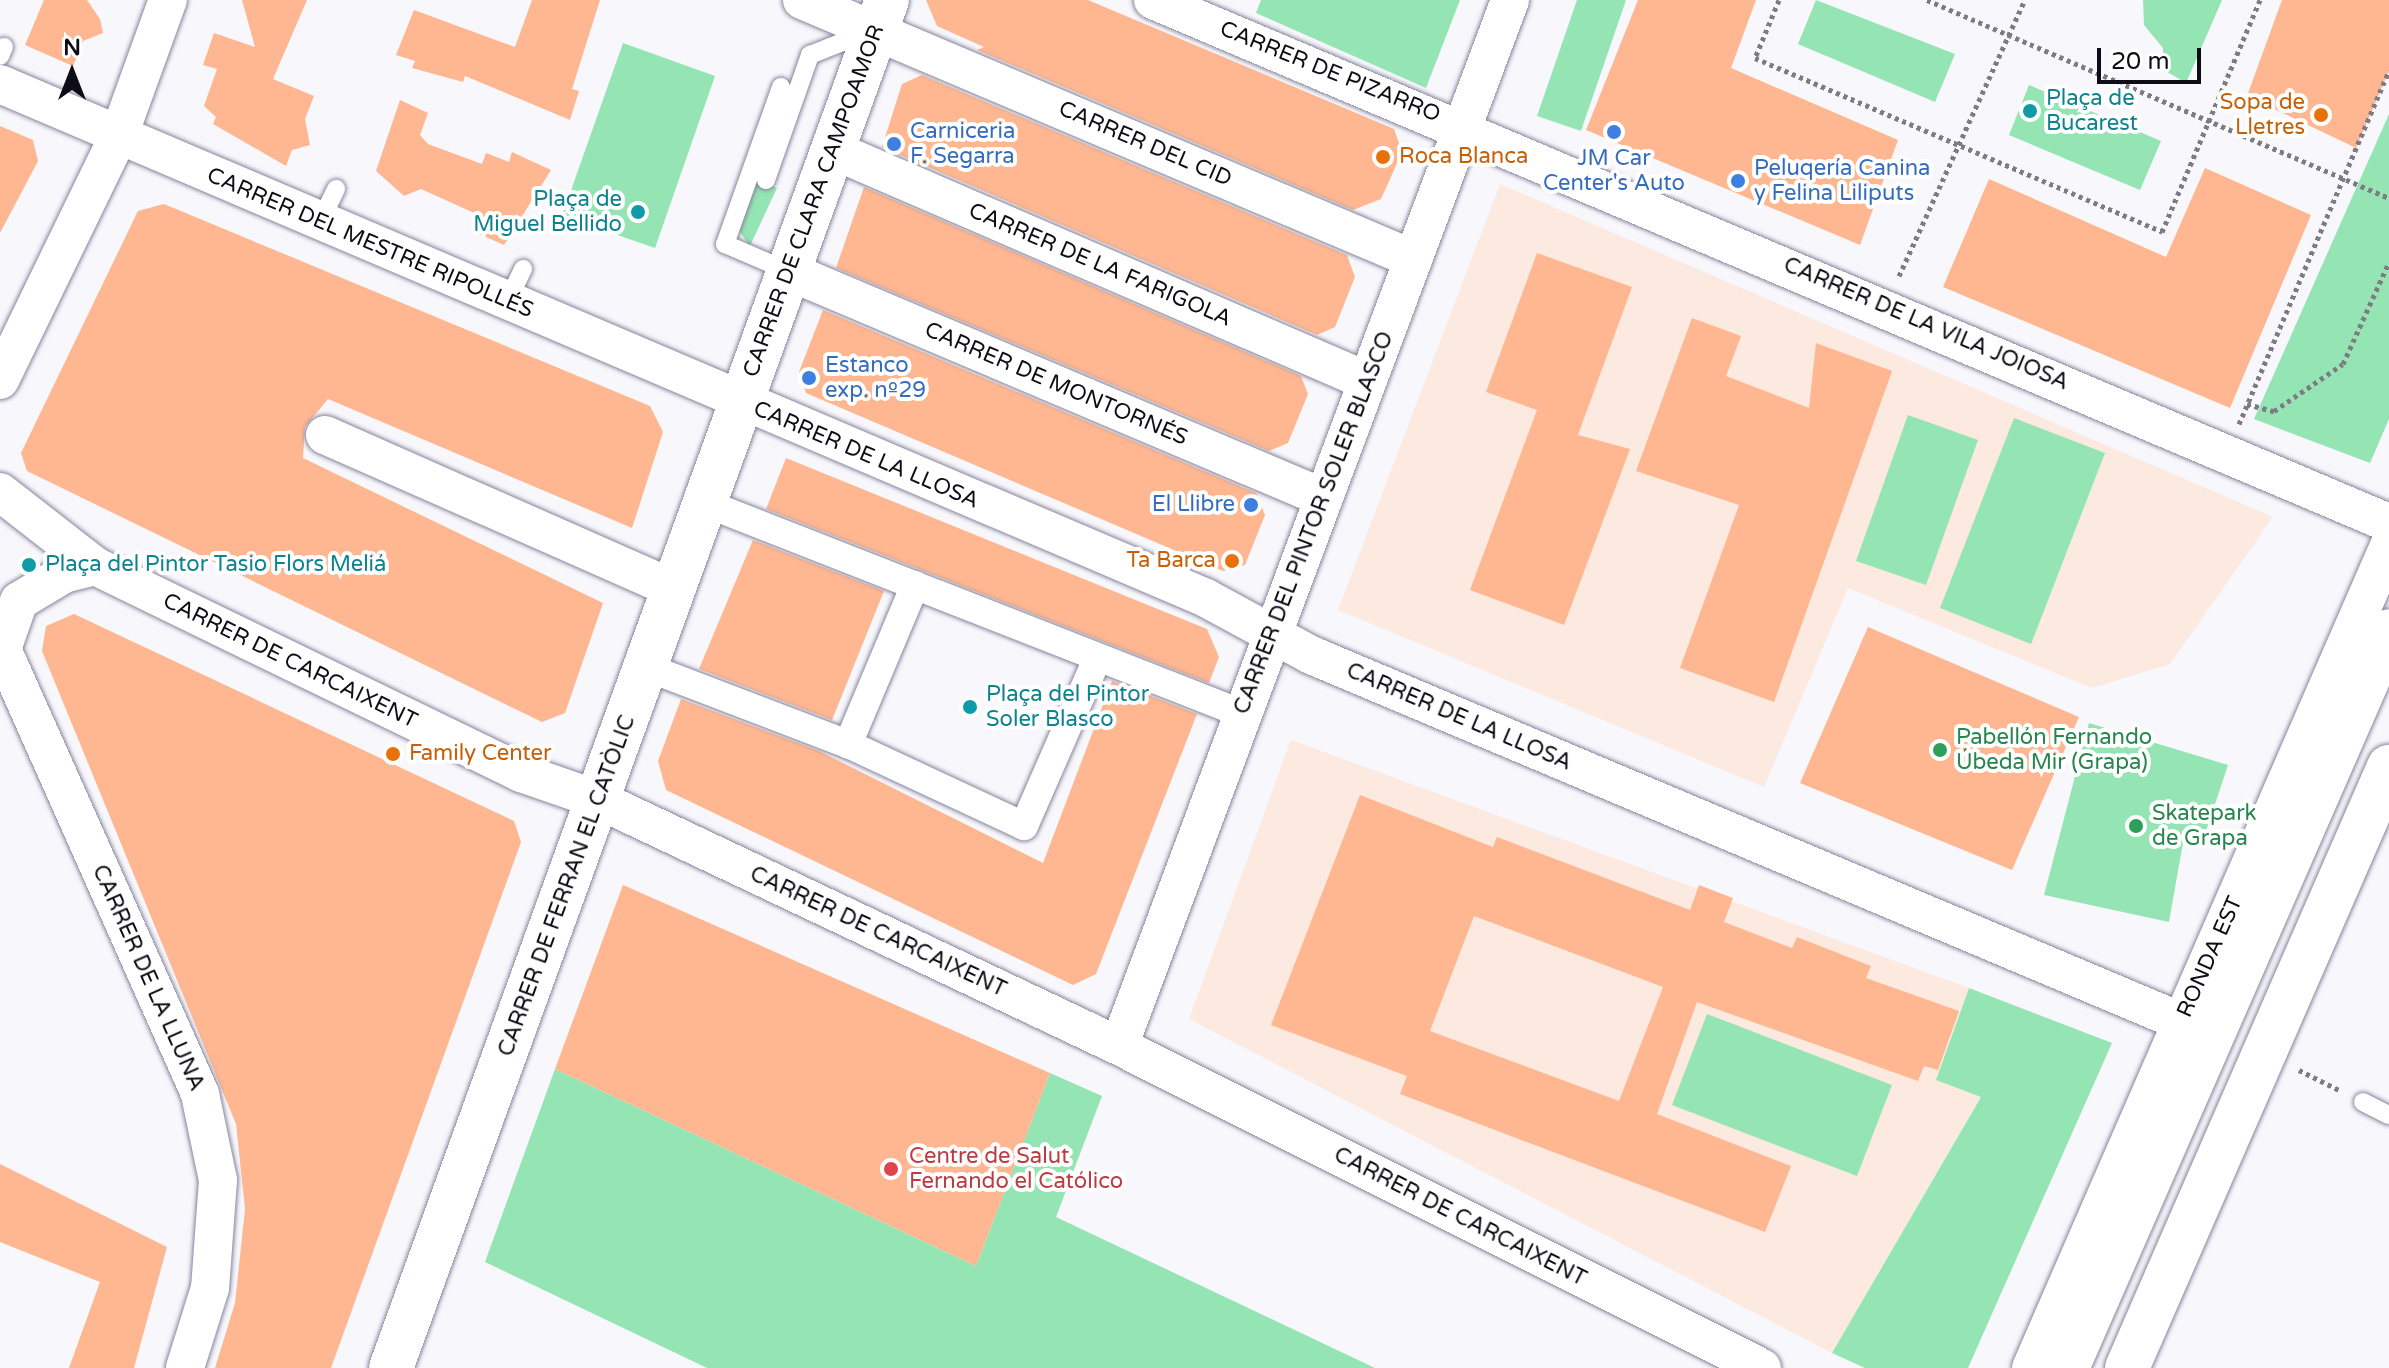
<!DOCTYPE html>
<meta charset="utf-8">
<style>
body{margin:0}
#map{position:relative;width:2389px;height:1368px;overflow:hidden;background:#f7f7fc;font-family:"Varela Round",sans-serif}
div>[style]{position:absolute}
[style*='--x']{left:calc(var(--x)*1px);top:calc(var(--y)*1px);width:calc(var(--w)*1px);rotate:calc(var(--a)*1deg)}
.education>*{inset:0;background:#fce9e0}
.green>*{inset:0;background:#94e5b3}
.building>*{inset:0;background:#feb791}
.path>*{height:5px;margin-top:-2.5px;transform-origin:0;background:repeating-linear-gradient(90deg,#7c7c82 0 4px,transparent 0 8px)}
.roads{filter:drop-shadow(0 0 2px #87849c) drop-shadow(0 0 2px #87849c)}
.service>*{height:18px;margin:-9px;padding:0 9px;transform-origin:9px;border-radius:9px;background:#fff}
.pedestrian>*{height:28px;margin:-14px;padding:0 14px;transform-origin:14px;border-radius:14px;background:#fff}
.minor>*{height:38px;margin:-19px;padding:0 19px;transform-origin:19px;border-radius:19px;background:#fff}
.tertiary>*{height:44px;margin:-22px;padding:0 22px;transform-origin:22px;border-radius:22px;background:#fff}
.primary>*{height:44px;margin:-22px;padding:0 22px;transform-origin:22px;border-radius:22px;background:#fff}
.dots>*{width:22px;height:22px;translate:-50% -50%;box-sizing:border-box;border:4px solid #fff;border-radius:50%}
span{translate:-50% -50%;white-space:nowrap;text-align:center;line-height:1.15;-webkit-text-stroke:8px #fff;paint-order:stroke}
.street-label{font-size:22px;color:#0e0d15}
.culture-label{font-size:22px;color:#0d838f}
.left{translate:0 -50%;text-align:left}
.right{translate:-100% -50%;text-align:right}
.food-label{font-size:22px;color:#c56008}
.shop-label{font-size:22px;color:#366cbe}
.leisure-label{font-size:22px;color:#27864d}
.health-label{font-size:22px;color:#be3a42}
.north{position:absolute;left:32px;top:32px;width:80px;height:80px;-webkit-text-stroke:6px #fff;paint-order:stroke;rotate:0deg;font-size:22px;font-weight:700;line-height:32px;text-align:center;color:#0e0d15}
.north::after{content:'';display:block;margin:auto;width:28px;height:36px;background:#0e0d15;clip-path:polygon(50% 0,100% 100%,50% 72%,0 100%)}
.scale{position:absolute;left:2097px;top:48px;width:104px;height:36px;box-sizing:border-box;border:4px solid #0e0d15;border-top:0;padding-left:10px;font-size:24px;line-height:28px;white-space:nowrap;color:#0e0d15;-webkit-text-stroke:6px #fff;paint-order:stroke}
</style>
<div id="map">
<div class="education">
<i style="clip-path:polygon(1500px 184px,2273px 517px,2170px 664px,2092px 688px,1848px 588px,1764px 787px,1338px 610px)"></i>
<i style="clip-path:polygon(1291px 740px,1969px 988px,1936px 1079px,1981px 1096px,1832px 1353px,1189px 1019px)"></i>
</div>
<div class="green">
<i style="clip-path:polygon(1261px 0,1460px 0,1426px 88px,1256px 13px)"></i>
<i style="clip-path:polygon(1577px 0,1626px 0,1581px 131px,1537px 116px)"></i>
<i style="clip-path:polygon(1816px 0,1955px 54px,1935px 102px,1798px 44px)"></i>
<i style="clip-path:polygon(2143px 0,2222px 0,2186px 83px,2164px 70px,2163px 48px,2144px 25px)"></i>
<i style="clip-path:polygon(623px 43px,715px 76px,655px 248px,562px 216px)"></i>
<i style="clip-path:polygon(2029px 85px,2161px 141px,2140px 190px,2009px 135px)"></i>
<i style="clip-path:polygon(2389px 114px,2389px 419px,2370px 463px,2254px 419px)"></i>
<i style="clip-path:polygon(756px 181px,777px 188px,750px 246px,739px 231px)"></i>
<i style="clip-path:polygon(1908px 415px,1978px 440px,1926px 585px,1856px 561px)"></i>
<i style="clip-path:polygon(2014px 418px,2105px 453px,2031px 644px,1940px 608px)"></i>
<i style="clip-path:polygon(2089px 723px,2228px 765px,2202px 843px,2184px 837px,2169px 922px,2044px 895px)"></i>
<i style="clip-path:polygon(1969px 988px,2112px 1043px,1968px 1368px,1865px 1368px,1832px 1353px,1981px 1097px,1936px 1080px)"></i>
<i style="clip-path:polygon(1707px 1014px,1892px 1085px,1857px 1176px,1672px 1105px)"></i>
<i style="clip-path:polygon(555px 1069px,976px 1266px,1050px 1073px,1102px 1096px,1056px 1217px,1375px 1368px,707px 1368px,485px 1262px)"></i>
</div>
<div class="building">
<i style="clip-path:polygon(44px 0,87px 0,100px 19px,103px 33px,83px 41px,73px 66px,25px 45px)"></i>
<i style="clip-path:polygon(242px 0,307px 0,273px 79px,314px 96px,305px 119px,310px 145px,292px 150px,286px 166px,213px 124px,216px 117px,204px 106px,217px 69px,203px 65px,214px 33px,255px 47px)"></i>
<i style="clip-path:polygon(532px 0,600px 0,572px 89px,579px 91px,570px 120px,465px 76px,463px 82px,412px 68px,415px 61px,396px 55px,414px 10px,515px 47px)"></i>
<i style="clip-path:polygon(926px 0,1088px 0,1394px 129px,1402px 152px,1381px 199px,1353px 210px,977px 50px,984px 47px,937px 26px)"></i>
<i style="clip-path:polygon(1638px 0,1756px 0,1731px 68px,1898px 140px,1860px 245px,1586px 130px)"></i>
<i style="clip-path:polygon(2282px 0,2389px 0,2389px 71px,2356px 148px,2247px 96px)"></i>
<i style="clip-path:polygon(922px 75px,1347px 255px,1355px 277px,1335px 327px,1317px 335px,882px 147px,902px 84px)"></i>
<i style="clip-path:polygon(400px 100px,428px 113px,420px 135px,428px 144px,482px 164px,486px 153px,509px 162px,512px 152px,551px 170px,504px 245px,477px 233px,483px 217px,421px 189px,404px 196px,376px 171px)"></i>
<i style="clip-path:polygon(0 126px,33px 140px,38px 161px,0 233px)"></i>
<i style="clip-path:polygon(2205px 168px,2311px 215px,2230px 408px,1943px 287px,1989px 179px,2166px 257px)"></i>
<i style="clip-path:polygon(864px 187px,1301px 376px,1308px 394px,1288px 443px,1269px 451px,836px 268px)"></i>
<i style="clip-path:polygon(164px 204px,650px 406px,663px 432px,632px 528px,328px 399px,305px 427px,303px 458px,603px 603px,565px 713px,542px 722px,27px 471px,21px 453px,138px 211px)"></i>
<i style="clip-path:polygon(1537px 253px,1632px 287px,1578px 435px,1630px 449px,1564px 625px,1470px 590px,1537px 410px,1486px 392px)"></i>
<i style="clip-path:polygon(823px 310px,1256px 493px,1265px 515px,1245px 565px,1223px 571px,806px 393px,799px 372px)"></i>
<i style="clip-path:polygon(1692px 318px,1741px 336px,1726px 376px,1809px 408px,1816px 343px,1892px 371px,1774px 702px,1680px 668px,1739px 505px,1636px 471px)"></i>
<i style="clip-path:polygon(786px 458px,1207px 629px,1219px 657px,1209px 683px,766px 509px)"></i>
<i style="clip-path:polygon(753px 540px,884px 591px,832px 720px,699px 669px)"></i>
<i style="clip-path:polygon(74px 614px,514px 821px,521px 842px,331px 1368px,215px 1368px,235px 1303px,245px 1209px,236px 1124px,42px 651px,46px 626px)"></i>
<i style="clip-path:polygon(1868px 627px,2079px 717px,2012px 870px,1800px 783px)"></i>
<i style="clip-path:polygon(1112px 681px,1197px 714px,1096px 974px,1073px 985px,666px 790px,658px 761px,681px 699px,819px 751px,1043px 863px)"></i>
<i style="clip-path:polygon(evenodd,1360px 795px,1493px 847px,1497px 837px,1690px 910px,1699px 885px,1733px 898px,1724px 922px,1792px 948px,1797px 937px,1871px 966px,1866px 978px,1959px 1011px,1938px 1070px,1924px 1066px,1918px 1081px,1697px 1002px,1657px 1114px,1791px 1166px,1765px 1232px,1400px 1094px,1407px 1076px,1271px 1025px,1360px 795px,1474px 916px,1663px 987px,1619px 1101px,1430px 1031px,1474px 916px)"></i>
<i style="clip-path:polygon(623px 885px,1050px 1073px,976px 1266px,555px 1069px)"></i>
<i style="clip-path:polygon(0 1164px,167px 1247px,134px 1368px,69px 1368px,100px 1282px,0 1242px)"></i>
</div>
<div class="path">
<i style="--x:1779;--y:0;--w:63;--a:112.5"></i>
<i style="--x:1755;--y:58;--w:443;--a:23.1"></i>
<i style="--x:2162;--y:232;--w:252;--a:-67.1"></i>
<i style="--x:1927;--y:0;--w:503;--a:23.2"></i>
<i style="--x:1899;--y:276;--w:303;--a:-65.5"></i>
<i style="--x:2247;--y:404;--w:28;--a:15"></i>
<i style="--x:2274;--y:411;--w:83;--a:-34.3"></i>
<i style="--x:2343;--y:364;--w:112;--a:-65.7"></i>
<i style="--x:2239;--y:424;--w:384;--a:-67"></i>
<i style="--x:2299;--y:1070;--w:47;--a:26.6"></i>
</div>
<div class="roads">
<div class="service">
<i style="--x:0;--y:56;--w:10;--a:-66"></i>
<i style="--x:781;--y:87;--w:167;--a:109.6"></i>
<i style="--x:725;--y:244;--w:69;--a:23.2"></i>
<i style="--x:766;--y:180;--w:133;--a:-70.6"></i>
<i style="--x:810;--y:55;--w:65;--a:-21.8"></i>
<i style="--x:320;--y:222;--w:37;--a:-64"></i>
<i style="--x:507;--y:302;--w:37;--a:-64"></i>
<i style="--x:2363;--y:1102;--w:29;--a:27"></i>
</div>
<div class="pedestrian">
<i style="--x:705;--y:503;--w:578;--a:21.41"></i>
<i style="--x:915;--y:585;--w:173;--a:112.8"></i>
<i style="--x:848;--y:744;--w:194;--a:25"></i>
<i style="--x:1024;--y:826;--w:184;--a:-66.4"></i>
<i style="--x:646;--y:667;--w:216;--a:20.9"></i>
</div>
<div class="minor">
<i style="--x:802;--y:0;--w:664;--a:22.97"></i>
<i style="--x:1153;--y:0;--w:1342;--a:22.94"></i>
<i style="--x:0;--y:84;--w:1311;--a:23.08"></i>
<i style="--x:1206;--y:598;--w:119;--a:28.5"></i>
<i style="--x:1311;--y:655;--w:945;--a:22.85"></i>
<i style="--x:833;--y:150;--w:582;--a:23.39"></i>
<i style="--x:788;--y:271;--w:582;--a:22.95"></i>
<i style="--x:0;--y:380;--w:272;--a:-64.1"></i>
<i style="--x:119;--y:135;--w:144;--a:-70.1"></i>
<i style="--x:325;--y:435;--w:381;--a:23.8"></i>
<i style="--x:0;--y:492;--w:120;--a:37.9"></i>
<i style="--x:95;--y:566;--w:474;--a:25.9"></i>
<i style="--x:521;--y:773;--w:83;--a:19.1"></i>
<i style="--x:599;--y:800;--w:575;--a:25.32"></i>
<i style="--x:1119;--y:1046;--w:719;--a:26.6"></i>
<i style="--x:95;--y:566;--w:32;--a:166"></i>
<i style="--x:64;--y:574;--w:52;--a:149"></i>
<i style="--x:19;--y:601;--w:51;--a:109.5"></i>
<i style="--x:2;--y:649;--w:487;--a:66"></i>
<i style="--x:200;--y:1094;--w:88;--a:78.2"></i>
<i style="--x:218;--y:1180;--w:108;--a:94.2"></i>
<i style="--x:210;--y:1288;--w:84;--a:107.4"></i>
<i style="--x:1119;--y:1046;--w:1117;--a:-69.5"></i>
<i style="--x:2031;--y:1368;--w:897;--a:-66.47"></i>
</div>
<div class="tertiary">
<i style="--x:391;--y:1368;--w:1455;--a:-70.07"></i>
</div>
<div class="primary">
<i style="--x:2067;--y:1368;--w:804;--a:-66.4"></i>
<i style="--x:2127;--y:1368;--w:656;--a:-66.45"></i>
</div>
</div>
<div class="dots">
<i style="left:2030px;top:111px;background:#0f9aa8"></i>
<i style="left:2321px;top:115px;background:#e8710a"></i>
<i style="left:1614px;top:132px;background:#3f7fe0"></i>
<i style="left:894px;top:144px;background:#3f7fe0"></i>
<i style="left:1383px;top:157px;background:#e8710a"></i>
<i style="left:1738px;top:181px;background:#3f7fe0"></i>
<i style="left:638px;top:212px;background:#0f9aa8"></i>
<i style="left:809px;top:378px;background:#3f7fe0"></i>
<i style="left:1251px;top:505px;background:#3f7fe0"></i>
<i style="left:1232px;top:561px;background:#e8710a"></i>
<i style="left:29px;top:565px;background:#0f9aa8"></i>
<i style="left:970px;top:707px;background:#0f9aa8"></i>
<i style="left:1940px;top:750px;background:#2e9e5b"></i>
<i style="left:393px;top:754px;background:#e8710a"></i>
<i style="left:2136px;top:826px;background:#2e9e5b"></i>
<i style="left:891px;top:1169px;background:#e0444e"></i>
</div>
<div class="street-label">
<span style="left:1330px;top:72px;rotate:22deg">CARRER DE PIZARRO</span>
<span style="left:1145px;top:144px;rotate:23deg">CARRER DEL CID</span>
<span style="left:814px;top:201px;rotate:-70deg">CARRER DE CLARA CAMPOAMOR</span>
<span style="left:370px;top:243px;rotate:23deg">CARRER DEL MESTRE RIPOLLÉS</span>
<span style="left:1100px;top:265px;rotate:23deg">CARRER DE LA FARIGOLA</span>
<span style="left:1926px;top:324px;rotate:23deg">CARRER DE LA VILA JOIOSA</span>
<span style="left:1056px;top:384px;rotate:23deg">CARRER DE MONTORNÉS</span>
<span style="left:866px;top:455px;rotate:23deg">CARRER DE LA LLOSA</span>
<span style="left:1314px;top:523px;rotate:-69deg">CARRER DEL PINTOR SOLER BLASCO</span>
<span style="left:290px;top:661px;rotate:26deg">CARRER DE CARCAIXENT</span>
<span style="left:1459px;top:717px;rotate:23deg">CARRER DE LA LLOSA</span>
<span style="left:567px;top:886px;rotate:-70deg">CARRER DE FERRAN EL CATÒLIC</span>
<span style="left:878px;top:932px;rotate:25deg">CARRER DE CARCAIXENT</span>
<span style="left:2210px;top:957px;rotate:-66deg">RONDA EST</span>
<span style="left:148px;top:978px;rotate:66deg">CARRER DE LA LLUNA</span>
<span style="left:1460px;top:1217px;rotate:27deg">CARRER DE CARCAIXENT</span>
</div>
<div class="culture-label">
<span class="left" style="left:2046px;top:111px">Plaça de<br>Bucarest</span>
<span class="right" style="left:622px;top:212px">Plaça de<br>Miguel Bellido</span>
<span class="left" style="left:45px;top:565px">Plaça del Pintor Tasio Flors Meliá</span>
<span class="left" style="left:986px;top:707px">Plaça del Pintor<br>Soler Blasco</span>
</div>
<div class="food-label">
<span class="right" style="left:2305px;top:115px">Sopa de<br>Lletres</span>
<span class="left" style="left:1399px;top:157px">Roca Blanca</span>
<span class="right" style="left:1216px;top:561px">Ta Barca</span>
<span class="left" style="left:409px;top:754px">Family Center</span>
</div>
<div class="shop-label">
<span class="left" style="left:910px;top:144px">Carniceria<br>F. Segarra</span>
<span style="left:1614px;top:171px">JM Car<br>Center's Auto</span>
<span class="left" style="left:1754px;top:181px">Peluqería Canina<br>y Felina Liliputs</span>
<span class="left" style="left:825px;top:378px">Estanco<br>exp. nº29</span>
<span class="right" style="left:1235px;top:505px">El Llibre</span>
</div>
<div class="leisure-label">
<span class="left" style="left:1956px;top:750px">Pabellón Fernando<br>Úbeda Mir (Grapa)</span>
<span class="left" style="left:2152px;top:826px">Skatepark<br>de Grapa</span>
</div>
<div class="health-label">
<span class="left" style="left:909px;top:1169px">Centre de Salut<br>Fernando el Católico</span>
</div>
<div class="north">N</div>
<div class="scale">20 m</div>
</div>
